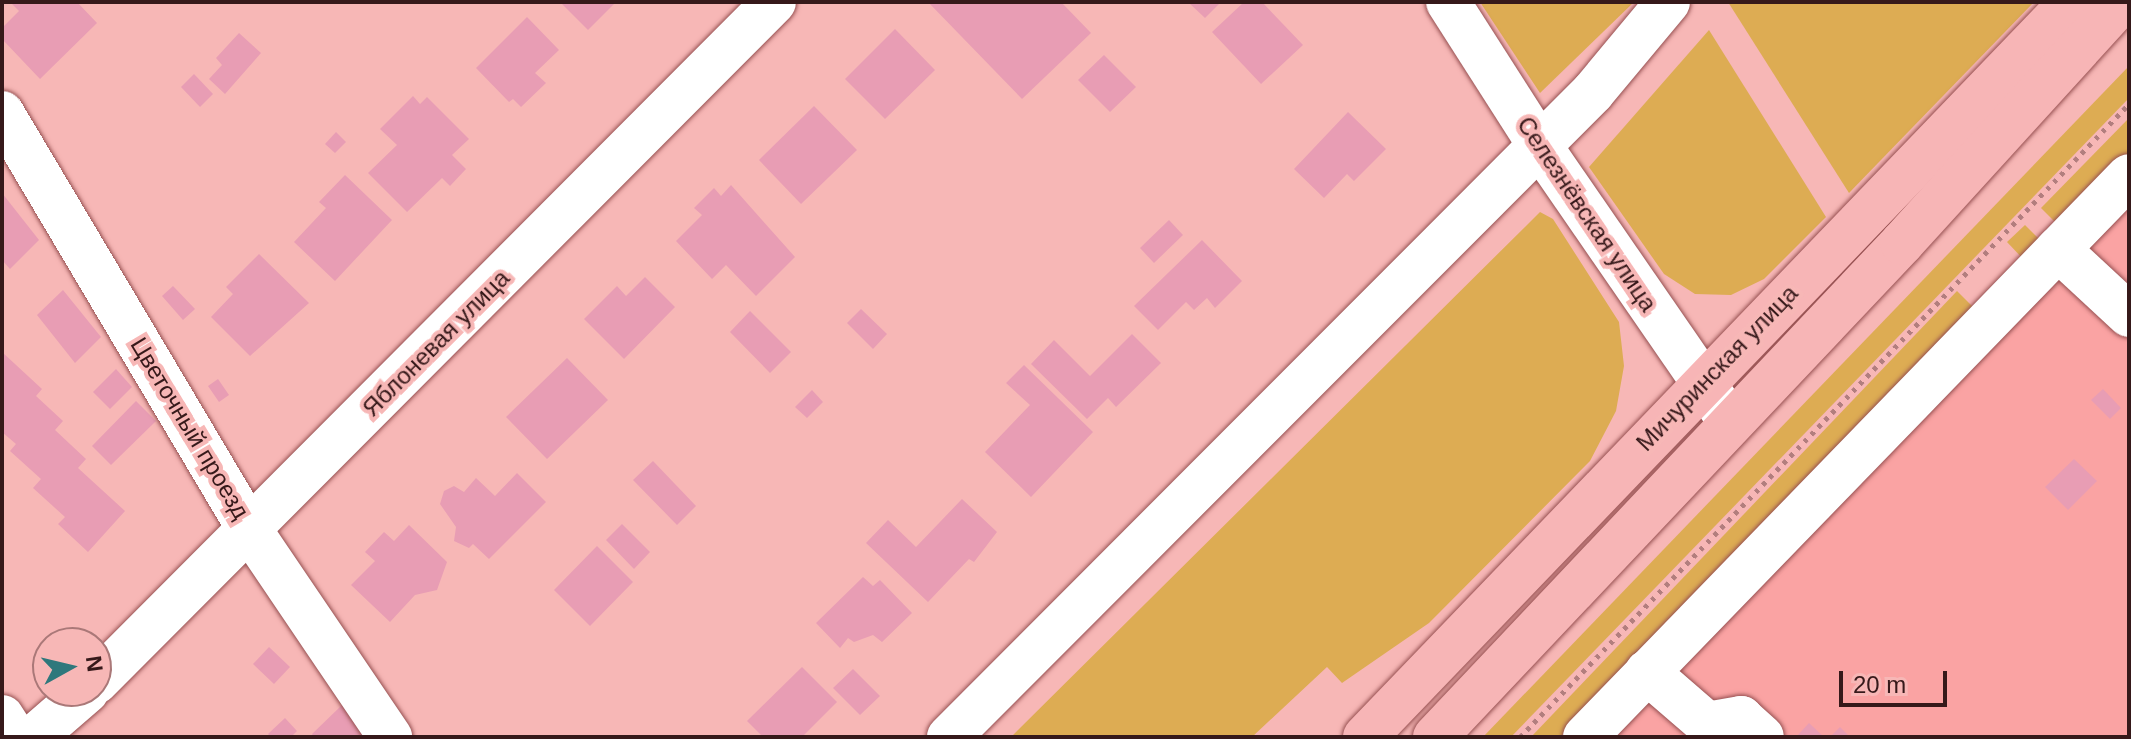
<!DOCTYPE html>
<meta charset="utf-8">
<style>
body{margin:0}
#map{position:relative;width:2131px;height:739px;overflow:hidden;background:#f7b7b6;font-family:Arial,sans-serif}
div>[style]{position:absolute}
[style*='--x']{left:calc(var(--x)*1px);top:calc(var(--y)*1px);width:calc(var(--w)*1px);rotate:calc(var(--a)*1deg)}
.built>*{inset:0;background:#faa3a3}
.green>*{inset:0;background:#ddac53}
.building>*{inset:0;background:#e89db4}
.path>*{height:5px;margin-top:-2.5px;transform-origin:0;background:repeating-linear-gradient(90deg,#b27e7e 0 4px,transparent 0 10px)}
.roads{filter:drop-shadow(0 0 2px #965051) drop-shadow(0 0 2px #965051)}
.minor>*{height:44px;margin:-22px;padding:0 22px;transform-origin:22px;border-radius:22px;background:#fff}
.major>*{height:44px;margin:-22px;padding:0 22px;transform-origin:22px;border-radius:22px;background:#f7b5b6}
span{translate:-50% -50%;white-space:nowrap;text-align:center;line-height:1.15;-webkit-text-stroke:8px #f7b7b6;paint-order:stroke}
.street-label{font-size:24px;color:#36191a}
.frame{position:absolute;inset:0;border:4px solid #36191a;pointer-events:none}
.north{position:absolute;left:32px;top:627px;width:80px;height:80px;box-sizing:border-box;background:#f7b7b6;border:2px solid #aa7878;border-radius:50%;rotate:82deg;font-size:22px;font-weight:700;line-height:32px;text-align:center;color:#36191a}
.north::after{content:'';display:block;margin:auto;width:28px;height:36px;background:#2f787c;clip-path:polygon(50% 0,100% 100%,50% 72%,0 100%)}
.scale{position:absolute;left:1839px;top:671px;width:108px;height:36px;box-sizing:border-box;border:4px solid #36191a;border-top:0;padding-left:10px;font-size:24px;line-height:28px;white-space:nowrap;color:#36191a;-webkit-text-stroke:6px #f7b7b6;paint-order:stroke}
</style>
<div id="map">
<div class="built">
<i style="clip-path:polygon(2129px 206px,2129px 737px,1611px 737px)"></i>
</div>
<div class="green">
<i style="clip-path:polygon(1480px 2px,1634px 2px,1540px 93px)"></i>
<i style="clip-path:polygon(1728px 2px,2034px 2px,1849px 193px)"></i>
<i style="clip-path:polygon(1709px 30px,1826px 217px,1764px 279px,1731px 295px,1695px 294px,1664px 274px,1589px 167px)"></i>
<i style="clip-path:polygon(2129px 66px,2129px 98px,1511px 737px,1483px 737px)"></i>
<i style="clip-path:polygon(2129px 118px,2129px 156px,2060px 227px,2041px 208px)"></i>
<i style="clip-path:polygon(1540px 212px,1553px 219px,1619px 322px,1624px 366px,1616px 411px,1590px 461px,1429px 623px,1342px 683px,1327px 667px,1252px 737px,1011px 737px)"></i>
<i style="clip-path:polygon(2025px 225px,2043px 243px,2025px 261px,2007px 242px)"></i>
<i style="clip-path:polygon(1957px 291px,1976px 310px,1560px 737px,1531px 737px)"></i>
</div>
<div class="building">
<i style="clip-path:polygon(77px 2px,97px 23px,40px 79px,2px 39px,2px 28px,19px 11px,11px 3px)"></i>
<i style="clip-path:polygon(560px 2px,616px 2px,588px 30px)"></i>
<i style="clip-path:polygon(928px 2px,1061px 2px,1091px 33px,1022px 99px)"></i>
<i style="clip-path:polygon(1188px 2px,1221px 2px,1205px 18px)"></i>
<i style="clip-path:polygon(1244px 2px,1262px 2px,1303px 45px,1261px 84px,1212px 32px)"></i>
<i style="clip-path:polygon(527px 17px,559px 50px,535px 73px,546px 83px,521px 107px,513px 99px,509px 102px,476px 68px)"></i>
<i style="clip-path:polygon(895px 29px,935px 70px,885px 119px,845px 79px)"></i>
<i style="clip-path:polygon(239px 33px,261px 53px,225px 94px,209px 79px,222px 65px,216px 58px)"></i>
<i style="clip-path:polygon(1104px 55px,1136px 87px,1110px 112px,1078px 80px)"></i>
<i style="clip-path:polygon(194px 74px,213px 94px,200px 107px,181px 87px)"></i>
<i style="clip-path:polygon(413px 96px,420px 104px,427px 97px,469px 139px,452px 155px,466px 169px,450px 186px,442px 178px,407px 212px,368px 173px,397px 145px,380px 129px)"></i>
<i style="clip-path:polygon(814px 106px,857px 150px,801px 204px,759px 160px)"></i>
<i style="clip-path:polygon(1348px 112px,1386px 149px,1354px 181px,1347px 174px,1324px 198px,1294px 169px)"></i>
<i style="clip-path:polygon(336px 132px,346px 142px,335px 153px,325px 144px)"></i>
<i style="clip-path:polygon(345px 175px,392px 220px,335px 281px,294px 242px,326px 208px,319px 202px)"></i>
<i style="clip-path:polygon(731px 185px,795px 257px,756px 296px,726px 265px,712px 279px,676px 241px,702px 215px,694px 208px,714px 188px,721px 196px)"></i>
<i style="clip-path:polygon(2px 193px,39px 240px,10px 269px,2px 260px)"></i>
<i style="clip-path:polygon(1169px 220px,1183px 235px,1154px 263px,1140px 248px)"></i>
<i style="clip-path:polygon(1202px 240px,1242px 281px,1215px 308px,1207px 298px,1194px 310px,1186px 302px,1158px 330px,1134px 306px)"></i>
<i style="clip-path:polygon(259px 254px,309px 303px,250px 356px,211px 317px,233px 294px,226px 287px)"></i>
<i style="clip-path:polygon(645px 277px,675px 307px,624px 359px,584px 319px,617px 286px,626px 296px)"></i>
<i style="clip-path:polygon(173px 286px,195px 309px,183px 320px,162px 296px)"></i>
<i style="clip-path:polygon(63px 290px,101px 337px,75px 363px,37px 315px)"></i>
<i style="clip-path:polygon(861px 309px,887px 334px,873px 349px,847px 323px)"></i>
<i style="clip-path:polygon(750px 311px,791px 352px,770px 373px,730px 332px)"></i>
<i style="clip-path:polygon(1132px 334px,1161px 363px,1116px 407px,1108px 398px,1087px 419px,1031px 364px,1054px 340px,1090px 376px)"></i>
<i style="clip-path:polygon(2px 352px,42px 389px,36px 396px,63px 421px,55px 430px,86px 459px,78px 468px,125px 511px,88px 552px,58px 524px,65px 517px,33px 488px,41px 479px,10px 451px,16px 444px,2px 432px)"></i>
<i style="clip-path:polygon(567px 358px,608px 400px,547px 459px,506px 417px)"></i>
<i style="clip-path:polygon(1024px 365px,1093px 432px,1031px 497px,985px 452px,1030px 405px,1006px 383px)"></i>
<i style="clip-path:polygon(116px 369px,132px 387px,110px 409px,93px 392px)"></i>
<i style="clip-path:polygon(218px 379px,229px 395px,219px 402px,208px 386px)"></i>
<i style="clip-path:polygon(2103px 389px,2121px 408px,2110px 419px,2091px 400px)"></i>
<i style="clip-path:polygon(812px 390px,823px 402px,807px 418px,795px 407px)"></i>
<i style="clip-path:polygon(136px 401px,156px 421px,111px 465px,92px 446px)"></i>
<i style="clip-path:polygon(2074px 459px,2097px 481px,2068px 510px,2045px 487px)"></i>
<i style="clip-path:polygon(653px 461px,696px 506px,677px 525px,633px 480px)"></i>
<i style="clip-path:polygon(517px 473px,546px 502px,489px 559px,473px 544px,469px 548px,454px 541px,456px 527px,440px 504px,444px 491px,454px 486px,464px 492px,476px 478px,495px 496px)"></i>
<i style="clip-path:polygon(962px 499px,997px 532px,974px 562px,969px 559px,928px 602px,866px 543px,888px 520px,916px 547px)"></i>
<i style="clip-path:polygon(622px 524px,650px 552px,634px 569px,606px 540px)"></i>
<i style="clip-path:polygon(409px 525px,447px 562px,437px 590px,415px 595px,390px 622px,351px 585px,375px 561px,365px 552px,384px 532px,394px 541px)"></i>
<i style="clip-path:polygon(597px 546px,633px 582px,590px 626px,554px 590px)"></i>
<i style="clip-path:polygon(863px 577px,873px 586px,880px 580px,912px 613px,882px 642px,873px 635px,854px 642px,848px 638px,840px 648px,816px 623px)"></i>
<i style="clip-path:polygon(269px 647px,290px 667px,274px 684px,253px 664px)"></i>
<i style="clip-path:polygon(802px 667px,837px 702px,802px 737px,763px 737px,747px 721px)"></i>
<i style="clip-path:polygon(853px 669px,880px 696px,860px 715px,833px 688px)"></i>
<i style="clip-path:polygon(342px 705px,366px 730px,359px 737px,314px 737px,312px 734px)"></i>
<i style="clip-path:polygon(285px 718px,297px 731px,291px 737px,271px 737px,268px 734px)"></i>
<i style="clip-path:polygon(1809px 723px,1824px 737px,1796px 737px)"></i>
<i style="clip-path:polygon(1840px 727px,1850px 737px,1830px 737px)"></i>
</div>
<div class="path">
<i style="--x:1520;--y:737;--w:878;--a:-46.11"></i>
</div>
<div class="roads">
<div class="minor">
<i style="--x:1448;--y:2;--w:171;--a:57.4"></i>
<i style="--x:1540;--y:146;--w:336;--a:55.4"></i>
<i style="--x:2;--y:113;--w:485;--a:59.3"></i>
<i style="--x:250;--y:530;--w:250;--a:55.9"></i>
<i style="--x:2058;--y:249;--w:97;--a:42.9"></i>
<i style="--x:1647;--y:672;--w:79;--a:40.9"></i>
<i style="--x:1707;--y:724;--w:35;--a:-10"></i>
<i style="--x:1741;--y:718;--w:28;--a:42"></i>
<i style="--x:96;--y:682;--w:960;--a:-45.08"></i>
<i style="--x:2;--y:717;--w:24;--a:57"></i>
<i style="--x:34;--y:737;--w:70;--a:-41"></i>
<i style="--x:949;--y:737;--w:911;--a:-45.04"></i>
<i style="--x:1593;--y:92;--w:117;--a:-50.2"></i>
<i style="--x:1585;--y:737;--w:781;--a:-45.88"></i>
</div>
<div class="major">
<i style="--x:1365;--y:737;--w:1019;--a:-46.15"></i>
<i style="--x:1435;--y:737;--w:680;--a:-46.61"></i>
<i style="--x:1902;--y:243;--w:326;--a:-47.7"></i>
</div>
</div>
<div class="street-label">
<span style="left:1587px;top:214px;rotate:56deg">Селезнёвская улица</span>
<span style="left:436px;top:343px;rotate:-45deg">Яблоневая улица</span>
<span style="left:1717px;top:368px;rotate:-46deg">Мичуринская улица</span>
<span style="left:190px;top:428px;rotate:59deg">Цветочный проезд</span>
</div>
<div class="frame"></div>
<div class="north">N</div>
<div class="scale">20 m</div>
</div>
